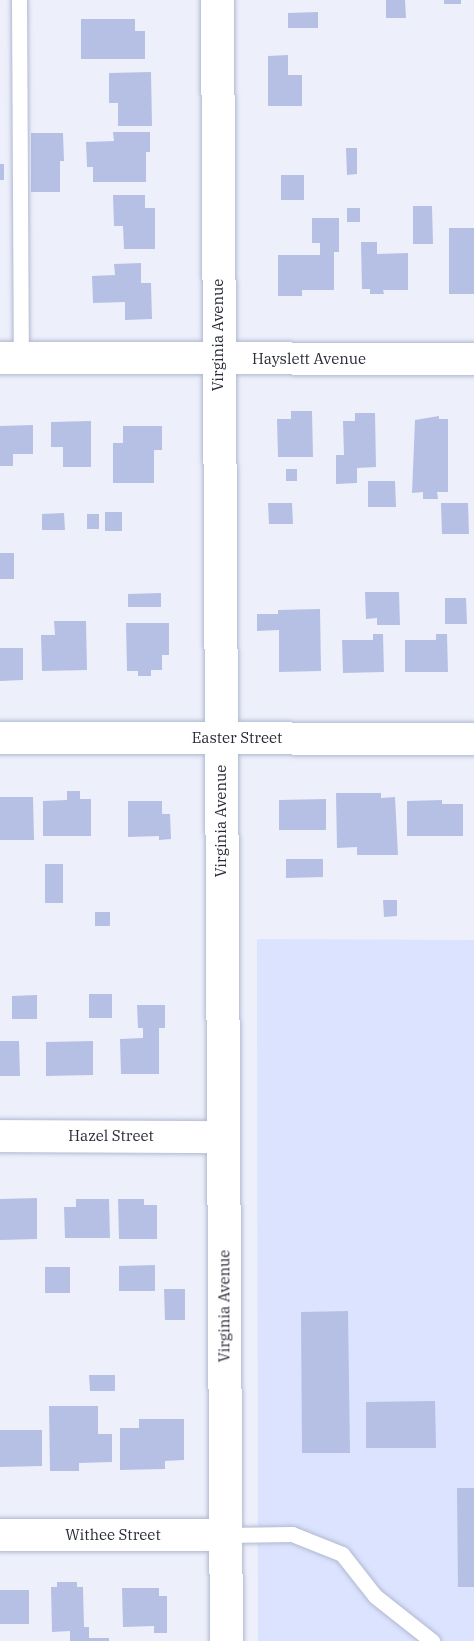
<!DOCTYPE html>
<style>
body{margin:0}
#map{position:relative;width:474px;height:1641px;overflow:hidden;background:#edf0fb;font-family:"IBM Plex Serif",serif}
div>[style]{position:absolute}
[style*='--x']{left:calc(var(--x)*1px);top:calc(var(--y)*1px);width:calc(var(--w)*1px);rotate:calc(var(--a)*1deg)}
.built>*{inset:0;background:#dbe3fe}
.building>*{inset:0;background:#b5c0e4}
.roads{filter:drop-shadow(0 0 2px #b1b8d1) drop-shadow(0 0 2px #b1b8d1)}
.service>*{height:15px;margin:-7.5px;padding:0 7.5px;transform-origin:7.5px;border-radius:7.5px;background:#fff}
.minor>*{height:32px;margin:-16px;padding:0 16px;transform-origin:16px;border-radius:16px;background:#fff}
.tertiary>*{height:33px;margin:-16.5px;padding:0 16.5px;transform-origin:16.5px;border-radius:16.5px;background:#fff}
span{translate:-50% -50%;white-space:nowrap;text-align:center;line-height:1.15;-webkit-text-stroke:4.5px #fefefe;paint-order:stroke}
.street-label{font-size:15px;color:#282b35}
</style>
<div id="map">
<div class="built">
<i style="clip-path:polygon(257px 939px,474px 940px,474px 1641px,258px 1641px)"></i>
</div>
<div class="building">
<i style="clip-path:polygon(386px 0,405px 0,406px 18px,386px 18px)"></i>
<i style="clip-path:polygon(444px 0,461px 0,461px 4px,444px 4px)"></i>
<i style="clip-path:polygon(318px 12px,318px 28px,288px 28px,288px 13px)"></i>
<i style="clip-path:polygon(81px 19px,135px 19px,135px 31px,145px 31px,145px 59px,81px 59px)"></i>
<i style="clip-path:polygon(288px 55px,288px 75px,302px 75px,302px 106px,268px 106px,268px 56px)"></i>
<i style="clip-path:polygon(151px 72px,152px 126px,118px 126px,118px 103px,109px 103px,109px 73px)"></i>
<i style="clip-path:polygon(113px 132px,150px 132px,150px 152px,146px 152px,146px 182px,93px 182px,93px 167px,87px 167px,86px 142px,114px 141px)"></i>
<i style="clip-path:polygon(31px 133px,63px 133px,64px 161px,60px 161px,60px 192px,31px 192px)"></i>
<i style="clip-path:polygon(346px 148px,357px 148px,357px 174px,347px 175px)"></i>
<i style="clip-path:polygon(0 164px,4px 164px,4px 180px,0 180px)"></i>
<i style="clip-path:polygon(281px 175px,304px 175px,304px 200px,281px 200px)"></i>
<i style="clip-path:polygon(113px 195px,145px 195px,145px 208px,155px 208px,155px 249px,124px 249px,123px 226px,114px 226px)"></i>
<i style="clip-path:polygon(413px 206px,432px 206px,433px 244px,413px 244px)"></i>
<i style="clip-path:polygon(347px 208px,360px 208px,360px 222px,347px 222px)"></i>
<i style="clip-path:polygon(312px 218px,339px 218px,339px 252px,334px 252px,334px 290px,302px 290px,302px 296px,278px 296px,278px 255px,320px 255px,320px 243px,312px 243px)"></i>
<i style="clip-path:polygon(449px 228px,474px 228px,474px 294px,449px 294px)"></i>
<i style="clip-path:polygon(361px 242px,377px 242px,377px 254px,408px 253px,408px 290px,383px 290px,384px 294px,370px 294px,370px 289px,362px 289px)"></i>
<i style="clip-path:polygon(141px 263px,141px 283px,151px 283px,152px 319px,125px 320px,125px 302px,93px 303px,92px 276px,115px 275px,114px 264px)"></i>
<i style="clip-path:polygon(291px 411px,312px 411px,313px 457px,278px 457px,277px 419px,291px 419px)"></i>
<i style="clip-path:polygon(355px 413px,375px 413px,376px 467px,357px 468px,357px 483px,336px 484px,336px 455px,344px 455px,343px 421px,355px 421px)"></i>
<i style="clip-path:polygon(439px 416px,439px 419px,448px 419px,448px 492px,437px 492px,438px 499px,423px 499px,423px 492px,412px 493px,415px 420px)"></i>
<i style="clip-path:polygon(91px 421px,91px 467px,63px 467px,63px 447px,51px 447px,51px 422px)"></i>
<i style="clip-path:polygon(33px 425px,33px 454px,13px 454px,13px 466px,0 466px,0 426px)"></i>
<i style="clip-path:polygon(123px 426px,162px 426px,162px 450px,154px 450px,154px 483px,113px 483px,113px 443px,123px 443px)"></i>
<i style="clip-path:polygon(286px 469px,297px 469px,297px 481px,286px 481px)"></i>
<i style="clip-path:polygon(368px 481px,395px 481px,396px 507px,368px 507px)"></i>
<i style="clip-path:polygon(268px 503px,292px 503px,293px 524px,269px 524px)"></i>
<i style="clip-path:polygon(441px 503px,468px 503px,469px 534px,442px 534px)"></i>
<i style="clip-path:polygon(105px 512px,122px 512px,122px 531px,105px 531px)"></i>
<i style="clip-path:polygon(64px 513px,65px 530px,42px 530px,42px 514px)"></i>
<i style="clip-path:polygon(87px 514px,99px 514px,99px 529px,87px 529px)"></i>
<i style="clip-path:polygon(0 553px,14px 553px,14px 579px,0 579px)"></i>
<i style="clip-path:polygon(365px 592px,399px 592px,400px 625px,377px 625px,377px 618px,366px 619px)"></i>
<i style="clip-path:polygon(161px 593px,161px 607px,128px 607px,128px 594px)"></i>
<i style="clip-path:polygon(445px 598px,466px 598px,467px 624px,445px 624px)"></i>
<i style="clip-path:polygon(320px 609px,321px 671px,279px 672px,279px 630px,257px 631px,257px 614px,278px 614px,278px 610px)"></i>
<i style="clip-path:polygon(54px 621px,86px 621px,87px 670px,42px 671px,41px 635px,55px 635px)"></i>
<i style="clip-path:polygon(126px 623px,169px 623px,169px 655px,162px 655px,162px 670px,151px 670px,151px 676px,138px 676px,138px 671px,127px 671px)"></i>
<i style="clip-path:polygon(373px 634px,383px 634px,384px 672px,343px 673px,342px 640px,373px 640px)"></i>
<i style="clip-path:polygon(436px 634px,447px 634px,448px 672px,405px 672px,405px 640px,436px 640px)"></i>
<i style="clip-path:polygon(0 648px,23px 648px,23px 680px,0 681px)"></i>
<i style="clip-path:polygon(67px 791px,80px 791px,80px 799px,91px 799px,91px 836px,43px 836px,43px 801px,67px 800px)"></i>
<i style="clip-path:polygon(336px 793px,381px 793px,381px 798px,395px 797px,398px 855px,357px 855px,357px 847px,337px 848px)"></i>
<i style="clip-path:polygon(0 797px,33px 797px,34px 840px,0 840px)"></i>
<i style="clip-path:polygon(326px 799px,326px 830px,279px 830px,279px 800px)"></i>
<i style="clip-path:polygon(442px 800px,442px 804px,463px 804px,463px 836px,407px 836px,407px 801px)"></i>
<i style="clip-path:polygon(128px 801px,162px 801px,162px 814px,170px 814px,171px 839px,159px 840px,159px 836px,128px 837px)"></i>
<i style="clip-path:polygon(286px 859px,323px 859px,323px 877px,286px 878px)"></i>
<i style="clip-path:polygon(45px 864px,63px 864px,63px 903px,45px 903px)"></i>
<i style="clip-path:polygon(383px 900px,397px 900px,397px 916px,384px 917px)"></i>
<i style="clip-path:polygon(95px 912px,110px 912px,110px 926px,95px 926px)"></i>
<i style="clip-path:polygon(89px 994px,112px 994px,112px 1018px,89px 1018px)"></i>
<i style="clip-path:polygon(37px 995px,37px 1019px,12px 1019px,12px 996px)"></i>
<i style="clip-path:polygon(137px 1005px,165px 1005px,165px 1028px,159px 1028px,159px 1074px,121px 1074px,120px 1039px,143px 1038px,143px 1028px,138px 1028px)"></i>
<i style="clip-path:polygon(0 1041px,19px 1041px,20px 1076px,0 1076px)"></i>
<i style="clip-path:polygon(93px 1041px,93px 1075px,46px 1076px,46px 1042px)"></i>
<i style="clip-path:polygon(37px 1198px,37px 1239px,0 1240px,0 1199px)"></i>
<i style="clip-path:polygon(76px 1199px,109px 1199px,110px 1238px,65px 1238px,64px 1207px,76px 1207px)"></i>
<i style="clip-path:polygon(118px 1199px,144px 1199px,144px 1205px,157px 1205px,157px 1239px,119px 1239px)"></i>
<i style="clip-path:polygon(155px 1265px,155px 1291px,119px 1291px,119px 1266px)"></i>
<i style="clip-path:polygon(45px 1267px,70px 1267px,70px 1293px,45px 1293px)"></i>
<i style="clip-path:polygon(164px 1289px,185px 1289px,185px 1320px,165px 1320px)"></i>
<i style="clip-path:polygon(348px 1311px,350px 1453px,302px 1453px,301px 1312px)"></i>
<i style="clip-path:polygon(89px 1375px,115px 1375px,115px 1391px,90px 1391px)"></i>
<i style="clip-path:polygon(435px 1401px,436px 1448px,366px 1448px,366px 1402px)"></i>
<i style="clip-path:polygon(49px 1406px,98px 1406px,98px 1434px,112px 1434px,112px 1462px,79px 1463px,79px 1471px,50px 1471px)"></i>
<i style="clip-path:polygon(139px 1419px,184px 1419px,184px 1460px,165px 1461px,165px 1469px,120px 1470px,120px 1428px,139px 1428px)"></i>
<i style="clip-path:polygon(0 1430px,42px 1430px,42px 1466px,0 1467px)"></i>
<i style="clip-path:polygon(457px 1488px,474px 1488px,474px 1587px,458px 1587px)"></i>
<i style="clip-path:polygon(57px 1582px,77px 1582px,77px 1587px,83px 1587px,84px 1627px,89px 1627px,89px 1638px,109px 1638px,109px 1641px,70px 1641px,70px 1631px,52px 1632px,51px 1587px,57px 1587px)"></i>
<i style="clip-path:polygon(122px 1588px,159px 1588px,159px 1596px,167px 1596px,167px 1633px,154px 1633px,154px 1626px,123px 1627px)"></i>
<i style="clip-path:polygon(0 1590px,29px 1590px,29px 1624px,0 1624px)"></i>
</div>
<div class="roads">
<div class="service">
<i style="--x:19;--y:0;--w:358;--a:89.7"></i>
<i style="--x:226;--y:1535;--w:66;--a:-0.9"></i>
<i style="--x:292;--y:1534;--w:54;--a:21.8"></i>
<i style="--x:342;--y:1554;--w:53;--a:51.8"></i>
<i style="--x:375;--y:1596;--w:73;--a:38.3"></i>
</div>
<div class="minor">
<i style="--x:0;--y:358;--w:474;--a:0.1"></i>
<i style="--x:0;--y:738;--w:474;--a:0.1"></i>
<i style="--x:0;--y:1136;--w:223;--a:0.3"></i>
<i style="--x:0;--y:1535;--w:226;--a:0"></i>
</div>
<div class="tertiary">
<i style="--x:217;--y:0;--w:1641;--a:89.69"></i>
</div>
</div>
<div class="street-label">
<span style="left:218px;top:335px;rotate:-90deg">Virginia Avenue</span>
<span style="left:309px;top:359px">Hayslett Avenue</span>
<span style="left:237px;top:738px">Easter Street</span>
<span style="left:221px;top:821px;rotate:-90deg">Virginia Avenue</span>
<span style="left:111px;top:1136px">Hazel Street</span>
<span style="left:224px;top:1306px;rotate:-90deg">Virginia Avenue</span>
<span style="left:113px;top:1535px">Withee Street</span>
</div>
</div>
